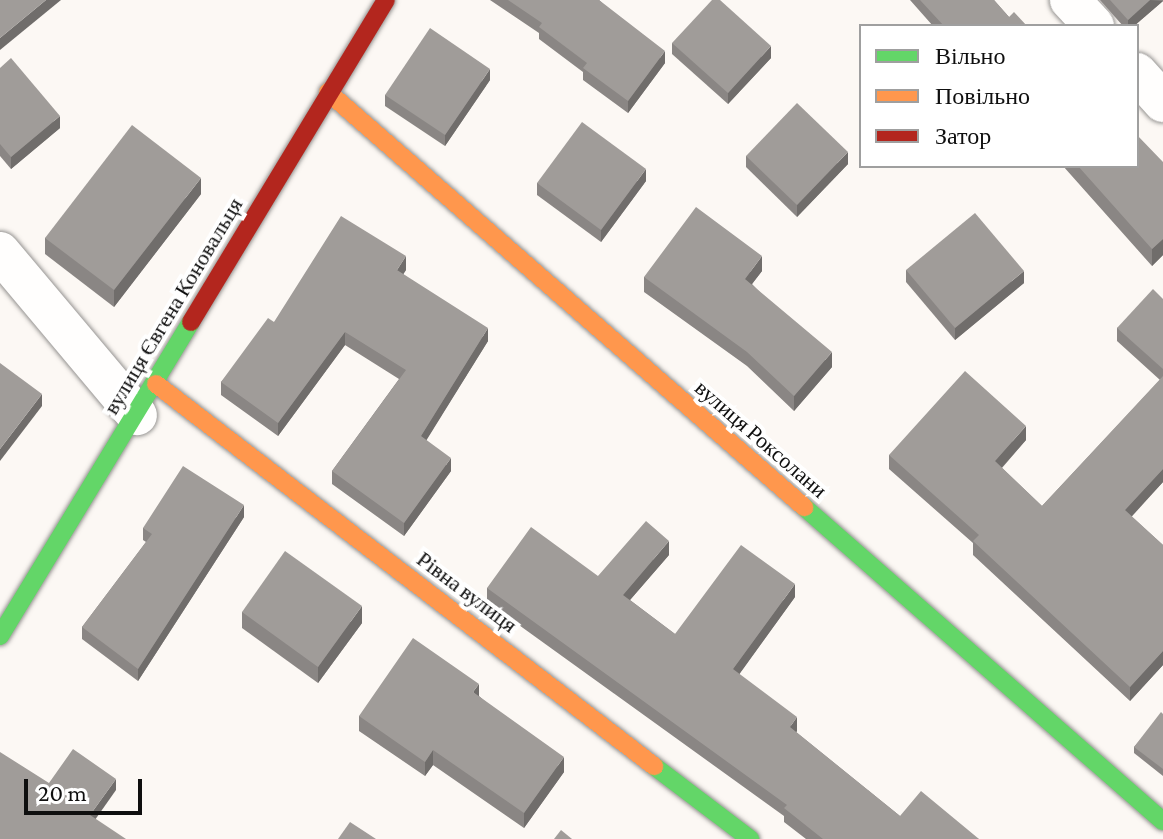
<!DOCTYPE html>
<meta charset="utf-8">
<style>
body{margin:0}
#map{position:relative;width:1163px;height:839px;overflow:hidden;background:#fcf8f4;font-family:"Crimson Pro",serif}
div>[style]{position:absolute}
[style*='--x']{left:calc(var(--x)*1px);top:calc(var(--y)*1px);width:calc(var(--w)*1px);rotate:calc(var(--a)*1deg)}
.roads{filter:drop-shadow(0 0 2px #969492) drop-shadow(0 0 2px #969492)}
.street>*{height:40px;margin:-20px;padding:0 20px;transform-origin:20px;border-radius:20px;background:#fffefd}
.fast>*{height:18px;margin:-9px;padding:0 9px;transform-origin:9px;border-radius:9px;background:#63d668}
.slow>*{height:18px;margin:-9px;padding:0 9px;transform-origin:9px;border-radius:9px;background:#ff974d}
.jam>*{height:18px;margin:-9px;padding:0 9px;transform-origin:9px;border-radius:9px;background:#b3261e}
.wall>*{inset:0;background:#8a8684}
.shaded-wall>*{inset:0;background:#706d6b}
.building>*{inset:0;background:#a09c99}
span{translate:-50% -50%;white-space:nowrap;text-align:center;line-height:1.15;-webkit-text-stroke:8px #fff;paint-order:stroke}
.street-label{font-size:22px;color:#0f0f0f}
.legend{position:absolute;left:859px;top:24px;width:280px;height:144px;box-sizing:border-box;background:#fff;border:2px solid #9f9f9f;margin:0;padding:10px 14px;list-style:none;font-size:24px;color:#0f0f0f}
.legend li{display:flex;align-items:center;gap:16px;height:40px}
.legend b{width:40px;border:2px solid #9f9f9f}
.scale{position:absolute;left:24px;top:779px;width:118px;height:36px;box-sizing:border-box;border:4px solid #0f0f0f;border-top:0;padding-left:10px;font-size:24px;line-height:28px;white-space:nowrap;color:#0f0f0f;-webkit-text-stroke:6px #fff;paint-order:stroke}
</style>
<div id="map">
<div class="roads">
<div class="street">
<i style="--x:1070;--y:0;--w:35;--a:47"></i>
<i style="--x:1137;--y:73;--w:39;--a:48"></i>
<i style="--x:0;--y:252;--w:213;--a:50"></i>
</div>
<div class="fast">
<i style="--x:804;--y:507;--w:477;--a:41.2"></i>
<i style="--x:0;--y:636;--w:368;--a:-58.7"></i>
<i style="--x:654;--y:766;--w:121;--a:37.2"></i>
</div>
<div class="slow">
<i style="--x:328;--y:92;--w:632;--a:41.08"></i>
<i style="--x:156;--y:384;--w:628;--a:37.49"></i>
</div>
<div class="jam">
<i style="--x:191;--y:322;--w:376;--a:-58.8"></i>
</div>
</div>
<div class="wall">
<i style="clip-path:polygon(490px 0,599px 0,665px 63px,628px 113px,583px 80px,583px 72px,539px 39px,539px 33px)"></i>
<i style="clip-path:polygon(910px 0,994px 0,1009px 17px,1027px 26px,933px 26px)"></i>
<i style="clip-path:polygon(1100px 0,1163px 0,1163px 1px,1134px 26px,1123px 26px)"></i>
<i style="clip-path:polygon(672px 43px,771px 58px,728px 104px,672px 54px)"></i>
<i style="clip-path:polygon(0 68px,60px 128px,11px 169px,0 156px)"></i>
<i style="clip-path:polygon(490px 80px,445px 146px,385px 106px,385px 95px)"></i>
<i style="clip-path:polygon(746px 156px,848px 164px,797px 217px,746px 167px)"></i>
<i style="clip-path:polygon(1163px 162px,1163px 255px,1152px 266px,1063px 166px,1137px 166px)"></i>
<i style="clip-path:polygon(646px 181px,601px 242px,537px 195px,537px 183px)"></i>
<i style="clip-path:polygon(201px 194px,114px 307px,45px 254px,45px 238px)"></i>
<i style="clip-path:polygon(406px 270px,403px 274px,488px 341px,426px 440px,451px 471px,404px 536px,332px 484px,332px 471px,399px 379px,345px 345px,278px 436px,221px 395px,221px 382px,274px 322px)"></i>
<i style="clip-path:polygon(906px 270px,1024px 283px,955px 340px,906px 282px)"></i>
<i style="clip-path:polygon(762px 271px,752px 284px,832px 367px,794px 411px,747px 366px,644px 292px,644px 277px)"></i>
<i style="clip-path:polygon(1163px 299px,1163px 482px,1131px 516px,1163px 545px,1163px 665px,1130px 701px,973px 555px,973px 543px,889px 469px,889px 455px,1026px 440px,1002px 468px,1042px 506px,1160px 380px,1117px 341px,1117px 328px)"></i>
<i style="clip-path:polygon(244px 517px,138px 681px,82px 639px,82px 627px,146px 542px,143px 540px,143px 528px)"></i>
<i style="clip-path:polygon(669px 555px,630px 600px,675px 634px,795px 597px,739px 674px,797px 731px,796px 732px,900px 816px,979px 839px,806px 839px,784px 822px,784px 816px,487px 602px,487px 588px,598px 576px)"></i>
<i style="clip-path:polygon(242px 612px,362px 623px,318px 683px,242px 628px)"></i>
<i style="clip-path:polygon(479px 696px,564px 772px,524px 828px,433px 765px,425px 776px,359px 731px,359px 716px)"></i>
<i style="clip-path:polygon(1163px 714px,1163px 776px,1134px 753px,1134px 747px)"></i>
</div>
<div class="shaded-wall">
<i style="clip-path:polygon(46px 0,61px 0,0 50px,0 38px)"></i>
<i style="clip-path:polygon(1150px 0,1163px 1px,1134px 26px,1128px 26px,1128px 20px)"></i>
<i style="clip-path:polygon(771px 46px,771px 58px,728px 104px,728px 93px)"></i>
<i style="clip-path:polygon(665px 51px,665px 63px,628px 113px,628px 101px)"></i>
<i style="clip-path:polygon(490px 69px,490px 80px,445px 146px,445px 135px)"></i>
<i style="clip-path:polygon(60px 116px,60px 128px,11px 169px,11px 157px)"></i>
<i style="clip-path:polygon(848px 152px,848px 164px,797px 217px,797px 205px)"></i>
<i style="clip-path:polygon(646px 169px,646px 181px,601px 242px,601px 230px)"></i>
<i style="clip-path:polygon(201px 178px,201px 194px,114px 307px,114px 290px)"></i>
<i style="clip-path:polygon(1163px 239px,1163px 255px,1152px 266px,1152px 249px)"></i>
<i style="clip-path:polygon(406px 256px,406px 270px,397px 284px,397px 270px)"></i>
<i style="clip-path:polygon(762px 256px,762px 271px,745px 293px,745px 279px)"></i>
<i style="clip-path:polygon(1024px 271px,1024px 283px,955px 340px,955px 328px)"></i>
<i style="clip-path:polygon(488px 328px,488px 341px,421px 449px,421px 436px)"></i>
<i style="clip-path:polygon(345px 332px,345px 345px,278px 436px,278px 423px)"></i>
<i style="clip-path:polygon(832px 352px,832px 367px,794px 411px,794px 396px)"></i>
<i style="clip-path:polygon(42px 394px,42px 406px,0 461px,0 449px)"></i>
<i style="clip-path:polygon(1026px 426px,1026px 440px,995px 475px,995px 461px)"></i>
<i style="clip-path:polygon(451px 458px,451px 471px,404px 536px,404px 523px)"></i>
<i style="clip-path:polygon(1163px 469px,1163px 482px,1125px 524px,1125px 510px)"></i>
<i style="clip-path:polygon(244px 505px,244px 517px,138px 681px,138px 669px)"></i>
<i style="clip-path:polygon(669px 541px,669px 555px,623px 608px,623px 595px)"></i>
<i style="clip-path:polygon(795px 584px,795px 597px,733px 683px,733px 669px)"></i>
<i style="clip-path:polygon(362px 606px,362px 623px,318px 683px,318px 667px)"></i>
<i style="clip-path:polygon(1163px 651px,1163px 665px,1130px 701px,1130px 687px)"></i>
<i style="clip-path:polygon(479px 684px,479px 699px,473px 692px)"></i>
<i style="clip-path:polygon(797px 717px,797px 731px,790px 741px,790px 727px)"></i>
<i style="clip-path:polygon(433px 750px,433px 765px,425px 776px,425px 762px)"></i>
<i style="clip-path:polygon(564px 757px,564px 772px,524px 828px,524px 813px)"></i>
<i style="clip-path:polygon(116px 779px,116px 790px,90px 827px,90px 815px)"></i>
</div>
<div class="building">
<i style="clip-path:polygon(0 0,46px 0,0 38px)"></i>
<i style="clip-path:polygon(508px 0,599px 0,665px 51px,628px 101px,583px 68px,587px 63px,539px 27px,542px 23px)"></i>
<i style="clip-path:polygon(712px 0,720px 0,771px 46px,728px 93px,672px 43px)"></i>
<i style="clip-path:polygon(920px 0,994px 0,1009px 17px,1014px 12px,1027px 26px,944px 26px)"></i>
<i style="clip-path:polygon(1110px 0,1150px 0,1128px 20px)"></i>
<i style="clip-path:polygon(430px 28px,490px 69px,445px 135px,385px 95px)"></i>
<i style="clip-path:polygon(11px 58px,60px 116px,11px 157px,0 144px,0 68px)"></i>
<i style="clip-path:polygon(797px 103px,848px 152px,797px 205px,746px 156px)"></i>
<i style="clip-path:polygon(582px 122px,646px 169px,601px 230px,537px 183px)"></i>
<i style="clip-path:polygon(132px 125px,201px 178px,114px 290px,45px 238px)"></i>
<i style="clip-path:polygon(1137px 135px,1163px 162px,1163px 239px,1152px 249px,1078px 166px,1137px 166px)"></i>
<i style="clip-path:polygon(696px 207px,762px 256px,745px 279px,832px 352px,794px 396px,747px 352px,644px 277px)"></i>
<i style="clip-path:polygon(975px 213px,1024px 271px,955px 328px,906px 270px)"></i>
<i style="clip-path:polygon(341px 216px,406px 256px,397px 270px,488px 328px,421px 436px,451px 458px,404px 523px,332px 471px,406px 370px,345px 332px,278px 423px,221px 382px,268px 318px,274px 322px)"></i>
<i style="clip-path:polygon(1153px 289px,1163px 299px,1163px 369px,1117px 328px)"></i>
<i style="clip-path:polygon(0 363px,42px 394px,0 449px)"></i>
<i style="clip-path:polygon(965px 371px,1026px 426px,995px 461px,1042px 506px,1163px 376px,1163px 469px,1125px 510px,1163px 545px,1163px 651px,1130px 687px,973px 541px,979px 535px,889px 455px)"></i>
<i style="clip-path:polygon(183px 466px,244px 505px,138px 669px,82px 627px,152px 534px,143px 528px)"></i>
<i style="clip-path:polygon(646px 521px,669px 541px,623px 595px,675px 634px,741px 545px,795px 584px,733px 669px,797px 717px,790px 727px,900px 816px,921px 791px,979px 839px,823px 839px,784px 808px,787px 805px,487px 588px,531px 527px,598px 576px)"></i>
<i style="clip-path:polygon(285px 551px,362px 606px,318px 667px,242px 612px)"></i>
<i style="clip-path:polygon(413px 638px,479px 684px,473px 692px,564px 757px,524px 813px,433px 750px,425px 762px,359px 716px)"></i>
<i style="clip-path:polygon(1161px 712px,1163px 714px,1163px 769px,1134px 747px)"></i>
<i style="clip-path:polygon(73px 749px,116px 779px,90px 815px,126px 839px,0 839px,0 752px,49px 783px)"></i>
<i style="clip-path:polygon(350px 822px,376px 839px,338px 839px)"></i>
<i style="clip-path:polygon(561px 830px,572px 839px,554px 839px)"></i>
</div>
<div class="street-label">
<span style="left:173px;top:306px;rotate:-59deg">вулиця Євгена Коновальця</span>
<span style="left:761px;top:439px;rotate:41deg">вулиця Роксолани</span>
<span style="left:467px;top:592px;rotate:37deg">Рівна вулиця</span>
</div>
<ul class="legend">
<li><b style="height:10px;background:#63d668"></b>Вільно</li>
<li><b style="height:10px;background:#ff974d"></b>Повільно</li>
<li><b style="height:10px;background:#b3261e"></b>Затор</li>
</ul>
<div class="scale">20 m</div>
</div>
